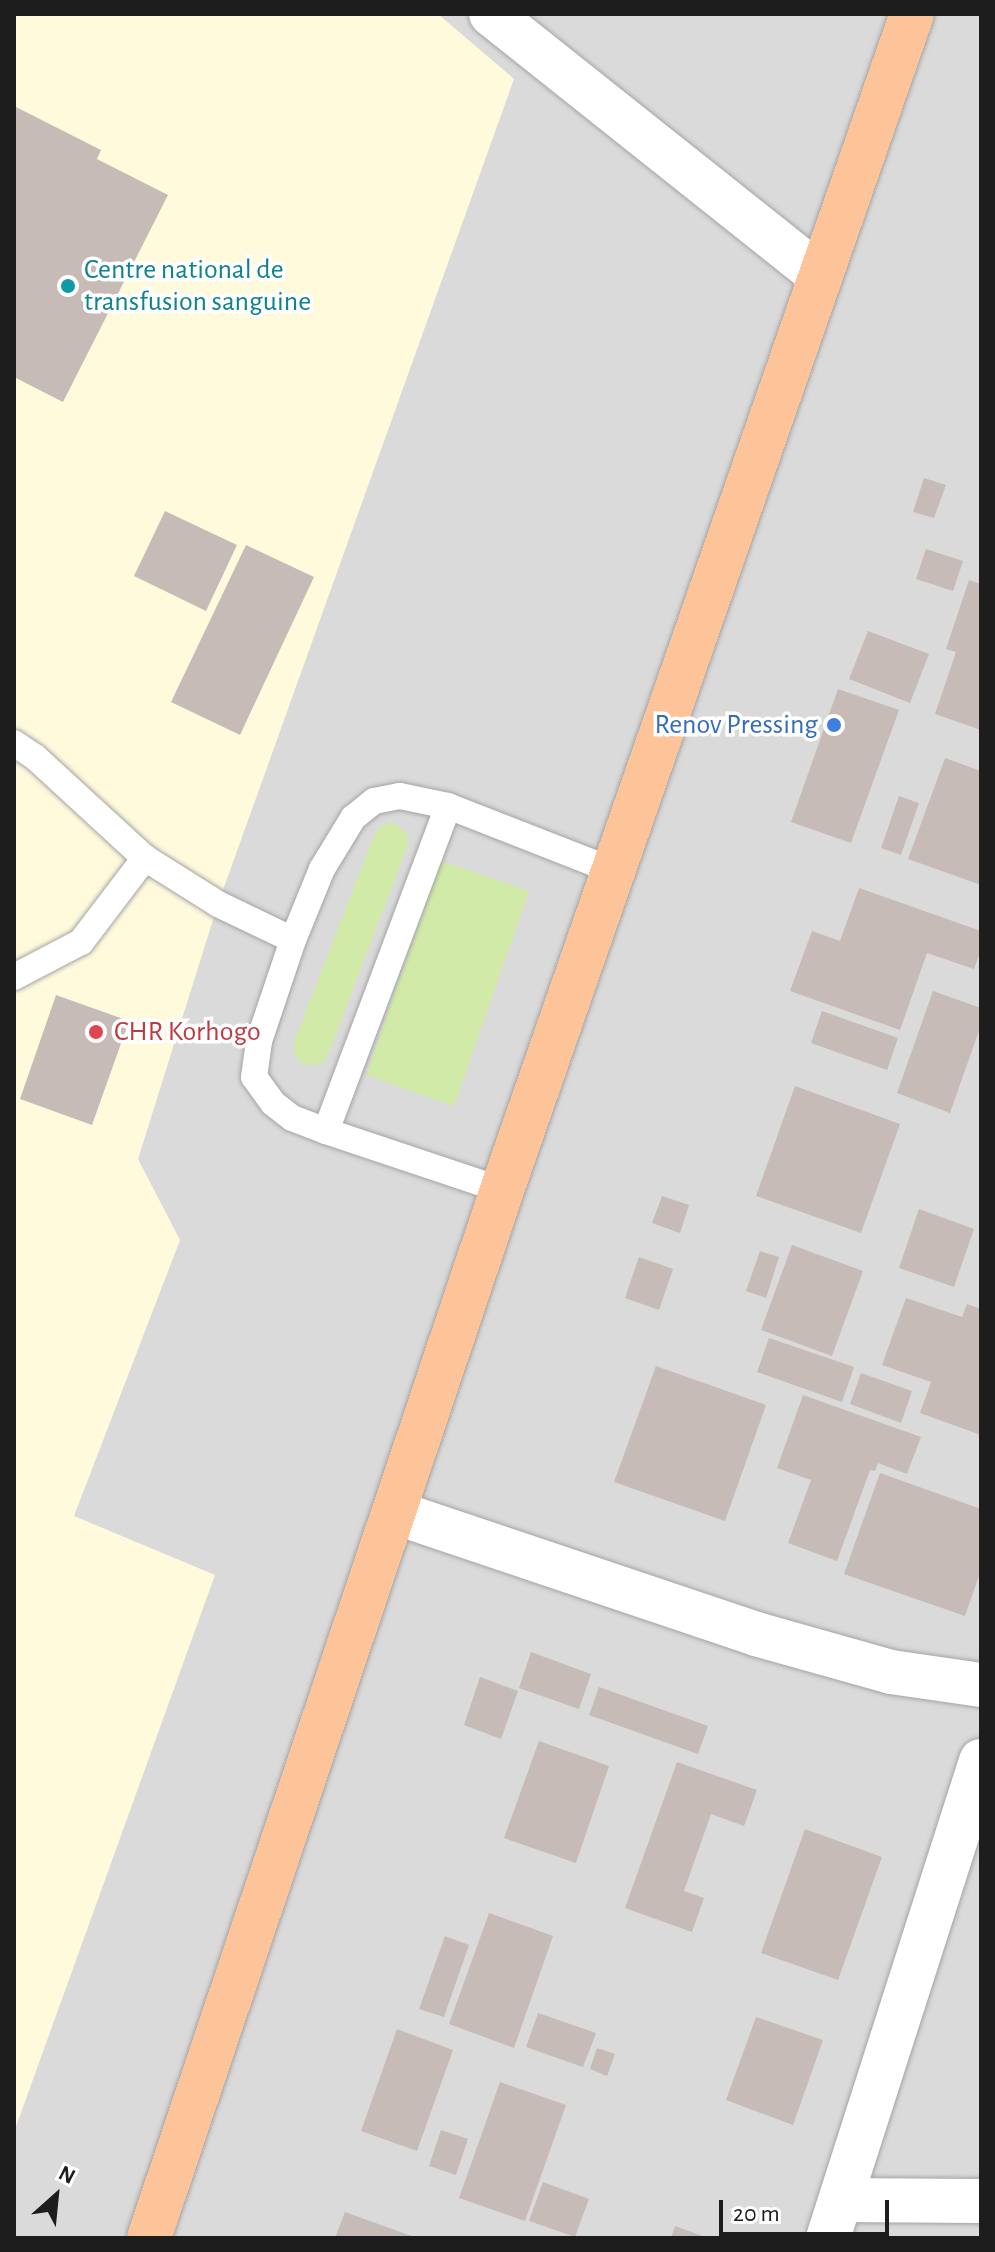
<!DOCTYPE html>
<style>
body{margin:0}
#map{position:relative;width:995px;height:2252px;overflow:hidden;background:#efe9e3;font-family:"Alegreya Sans",sans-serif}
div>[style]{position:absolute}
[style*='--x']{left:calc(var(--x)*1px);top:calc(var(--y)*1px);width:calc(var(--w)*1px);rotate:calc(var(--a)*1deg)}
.residential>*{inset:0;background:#dbdada}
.education>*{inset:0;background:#fffadc}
.grass>*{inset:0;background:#d2eaa7}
.building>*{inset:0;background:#c6bbb6}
.roads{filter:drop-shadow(0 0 2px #a4a4a4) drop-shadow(0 0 2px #a4a4a4)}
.lane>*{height:26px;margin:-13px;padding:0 13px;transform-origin:13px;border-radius:13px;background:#fff}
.street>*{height:44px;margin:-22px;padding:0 22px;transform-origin:22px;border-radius:22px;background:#fff}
.primary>*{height:44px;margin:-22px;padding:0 22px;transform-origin:22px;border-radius:22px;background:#fec499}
.dots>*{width:22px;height:22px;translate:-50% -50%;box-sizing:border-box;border:4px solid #fff;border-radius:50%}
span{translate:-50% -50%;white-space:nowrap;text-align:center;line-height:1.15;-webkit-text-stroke:7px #fff;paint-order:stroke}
.culture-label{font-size:28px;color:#0d838f}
.left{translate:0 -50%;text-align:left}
.shop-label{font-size:28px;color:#366cbe}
.right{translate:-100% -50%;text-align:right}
.health-label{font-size:28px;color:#be3a42}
.frame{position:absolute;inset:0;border:16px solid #1d1d1d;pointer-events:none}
.north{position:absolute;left:16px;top:2156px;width:80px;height:80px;-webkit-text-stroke:6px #fff;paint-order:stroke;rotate:27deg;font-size:22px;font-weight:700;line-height:32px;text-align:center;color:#1d1d1d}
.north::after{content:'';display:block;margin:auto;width:28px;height:36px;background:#1d1d1d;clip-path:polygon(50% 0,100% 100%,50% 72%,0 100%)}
.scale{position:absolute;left:719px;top:2200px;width:170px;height:36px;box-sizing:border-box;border:4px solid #1d1d1d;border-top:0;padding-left:10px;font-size:24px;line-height:28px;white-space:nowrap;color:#1d1d1d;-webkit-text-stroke:6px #fff;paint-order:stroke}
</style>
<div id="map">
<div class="residential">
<i style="clip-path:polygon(14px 14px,981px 14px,981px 2238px,14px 2238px)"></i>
</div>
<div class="education">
<i style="clip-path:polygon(14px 14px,438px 14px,514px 79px,218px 904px,138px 1159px,180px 1240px,74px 1516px,215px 1575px,14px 2132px)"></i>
</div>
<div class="grass">
<i style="clip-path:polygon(395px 823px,408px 835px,407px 847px,328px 1055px,320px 1065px,303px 1064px,295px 1055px,294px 1042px,375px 833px,383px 824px)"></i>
<i style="clip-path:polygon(441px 861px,529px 891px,454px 1106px,366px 1075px)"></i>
</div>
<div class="building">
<i style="clip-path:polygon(14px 106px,101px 150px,97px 159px,168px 195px,63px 402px,14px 377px)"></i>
<i style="clip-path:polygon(924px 478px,946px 485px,934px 518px,913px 512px)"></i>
<i style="clip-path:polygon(165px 511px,237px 545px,206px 611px,134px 576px)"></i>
<i style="clip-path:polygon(246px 545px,314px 577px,240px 735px,171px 702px)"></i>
<i style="clip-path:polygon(926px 549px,963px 561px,953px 591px,916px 579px)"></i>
<i style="clip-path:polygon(969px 580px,981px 584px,981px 730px,935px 714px,956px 652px,946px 649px)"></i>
<i style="clip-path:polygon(868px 631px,929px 654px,910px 703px,849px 679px)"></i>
<i style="clip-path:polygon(838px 689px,899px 710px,851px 843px,791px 822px)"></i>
<i style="clip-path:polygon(945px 758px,981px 771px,981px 885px,908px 859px)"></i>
<i style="clip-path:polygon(899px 796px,919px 803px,901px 855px,881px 848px)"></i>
<i style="clip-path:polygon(859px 888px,981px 931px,981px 949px,974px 969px,927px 953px,900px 1030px,790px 991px,812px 931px,840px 941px)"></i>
<i style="clip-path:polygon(933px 991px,981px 1008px,981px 1025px,950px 1113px,897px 1093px)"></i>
<i style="clip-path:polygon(56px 995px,129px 1021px,92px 1125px,20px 1099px)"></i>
<i style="clip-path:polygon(822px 1011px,898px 1038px,887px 1070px,811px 1043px)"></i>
<i style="clip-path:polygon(795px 1086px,900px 1124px,861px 1233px,756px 1196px)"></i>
<i style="clip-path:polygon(662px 1196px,689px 1205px,680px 1233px,652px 1223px)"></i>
<i style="clip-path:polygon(919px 1209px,974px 1229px,954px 1287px,899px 1268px)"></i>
<i style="clip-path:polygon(792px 1245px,863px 1271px,832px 1356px,761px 1330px)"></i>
<i style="clip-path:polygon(760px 1251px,779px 1257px,766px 1298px,746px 1291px)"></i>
<i style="clip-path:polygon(639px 1257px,673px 1269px,659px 1310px,625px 1298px)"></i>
<i style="clip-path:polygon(906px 1298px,962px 1317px,967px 1304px,981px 1309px,981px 1435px,920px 1413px,931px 1382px,882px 1365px)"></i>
<i style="clip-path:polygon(769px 1338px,854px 1367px,842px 1402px,757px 1372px)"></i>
<i style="clip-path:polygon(656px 1366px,766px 1405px,725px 1521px,614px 1482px)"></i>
<i style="clip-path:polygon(861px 1373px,912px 1391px,901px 1423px,850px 1404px)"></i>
<i style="clip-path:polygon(803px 1395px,921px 1437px,907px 1474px,878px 1463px,875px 1471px,870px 1470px,837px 1561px,788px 1543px,811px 1480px,777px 1468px)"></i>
<i style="clip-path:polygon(880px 1473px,981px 1509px,981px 1570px,965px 1616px,844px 1574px)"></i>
<i style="clip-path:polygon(531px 1652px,591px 1674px,579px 1709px,519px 1688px)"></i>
<i style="clip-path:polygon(480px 1677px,518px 1691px,501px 1739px,464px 1725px)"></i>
<i style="clip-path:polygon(599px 1687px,708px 1726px,698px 1754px,589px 1715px)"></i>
<i style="clip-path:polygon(539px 1741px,609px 1766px,576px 1863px,504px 1838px)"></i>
<i style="clip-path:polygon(677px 1762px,757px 1790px,744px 1826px,711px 1814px,684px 1891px,704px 1898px,692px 1932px,625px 1908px)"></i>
<i style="clip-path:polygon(805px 1829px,882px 1857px,838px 1980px,761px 1953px)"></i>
<i style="clip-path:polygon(489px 1913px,553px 1936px,514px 2048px,449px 2024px)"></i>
<i style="clip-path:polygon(445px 1936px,469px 1945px,444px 2017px,419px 2009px)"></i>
<i style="clip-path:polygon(538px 2013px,596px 2033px,583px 2067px,526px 2047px)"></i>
<i style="clip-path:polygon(756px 2017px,823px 2040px,793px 2125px,726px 2100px)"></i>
<i style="clip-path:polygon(397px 2029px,453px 2050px,417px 2151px,361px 2131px)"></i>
<i style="clip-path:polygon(597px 2048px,615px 2054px,607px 2076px,590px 2069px)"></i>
<i style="clip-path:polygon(500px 2082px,566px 2105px,525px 2221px,459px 2198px)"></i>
<i style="clip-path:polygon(441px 2130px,468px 2139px,456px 2175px,429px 2166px)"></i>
<i style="clip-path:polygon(543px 2182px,589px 2199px,575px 2237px,529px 2221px)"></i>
<i style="clip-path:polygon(345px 2212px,417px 2238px,335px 2238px)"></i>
<i style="clip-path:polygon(675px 2226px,708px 2238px,671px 2238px)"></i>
</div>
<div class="roads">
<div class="lane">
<i style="--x:14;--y:743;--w:25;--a:34"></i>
<i style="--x:35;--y:757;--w:149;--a:42.6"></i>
<i style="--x:145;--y:858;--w:86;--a:32.2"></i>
<i style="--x:218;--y:904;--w:83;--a:25.6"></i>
<i style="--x:14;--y:977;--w:76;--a:-27.6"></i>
<i style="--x:81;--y:942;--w:106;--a:-52.7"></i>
<i style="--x:326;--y:1131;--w:347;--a:-69.4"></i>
<i style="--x:502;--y:1190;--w:186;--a:-161.5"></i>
<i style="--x:326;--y:1131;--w:36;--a:-159"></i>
<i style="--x:292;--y:1118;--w:24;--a:-142"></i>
<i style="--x:273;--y:1103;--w:32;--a:-126"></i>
<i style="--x:254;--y:1077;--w:36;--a:-82"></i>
<i style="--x:259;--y:1041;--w:107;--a:-71.4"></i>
<i style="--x:293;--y:940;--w:77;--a:-67.8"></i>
<i style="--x:322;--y:869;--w:60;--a:-58.7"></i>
<i style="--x:353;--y:818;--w:27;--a:-39"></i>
<i style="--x:374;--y:801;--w:26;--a:-11"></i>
<i style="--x:400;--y:796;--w:49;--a:11.8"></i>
<i style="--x:448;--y:806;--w:178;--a:21.4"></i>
</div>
<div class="street">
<i style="--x:491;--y:14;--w:421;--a:38.5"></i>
<i style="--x:394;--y:1512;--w:382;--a:18.6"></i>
<i style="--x:756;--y:1634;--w:140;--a:15.7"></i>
<i style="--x:891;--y:1672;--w:91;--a:8.2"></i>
<i style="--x:841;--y:2200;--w:140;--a:0.4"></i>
<i style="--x:828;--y:2238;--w:501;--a:-72.22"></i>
</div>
<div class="primary">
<i style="--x:149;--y:2238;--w:1106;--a:-71.38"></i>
<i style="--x:502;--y:1190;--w:1245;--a:-70.78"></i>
</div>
</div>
<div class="dots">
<i style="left:68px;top:286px;background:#0f9aa8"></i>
<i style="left:834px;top:725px;background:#3f7fe0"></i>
<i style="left:96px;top:1032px;background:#e0444e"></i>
</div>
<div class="culture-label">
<span class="left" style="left:84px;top:286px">Centre national de<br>transfusion sanguine</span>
</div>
<div class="shop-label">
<span class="right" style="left:818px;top:725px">Renov Pressing</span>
</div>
<div class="health-label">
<span class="left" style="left:114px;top:1032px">CHR Korhogo</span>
</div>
<div class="frame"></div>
<div class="north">N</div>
<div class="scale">20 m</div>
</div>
